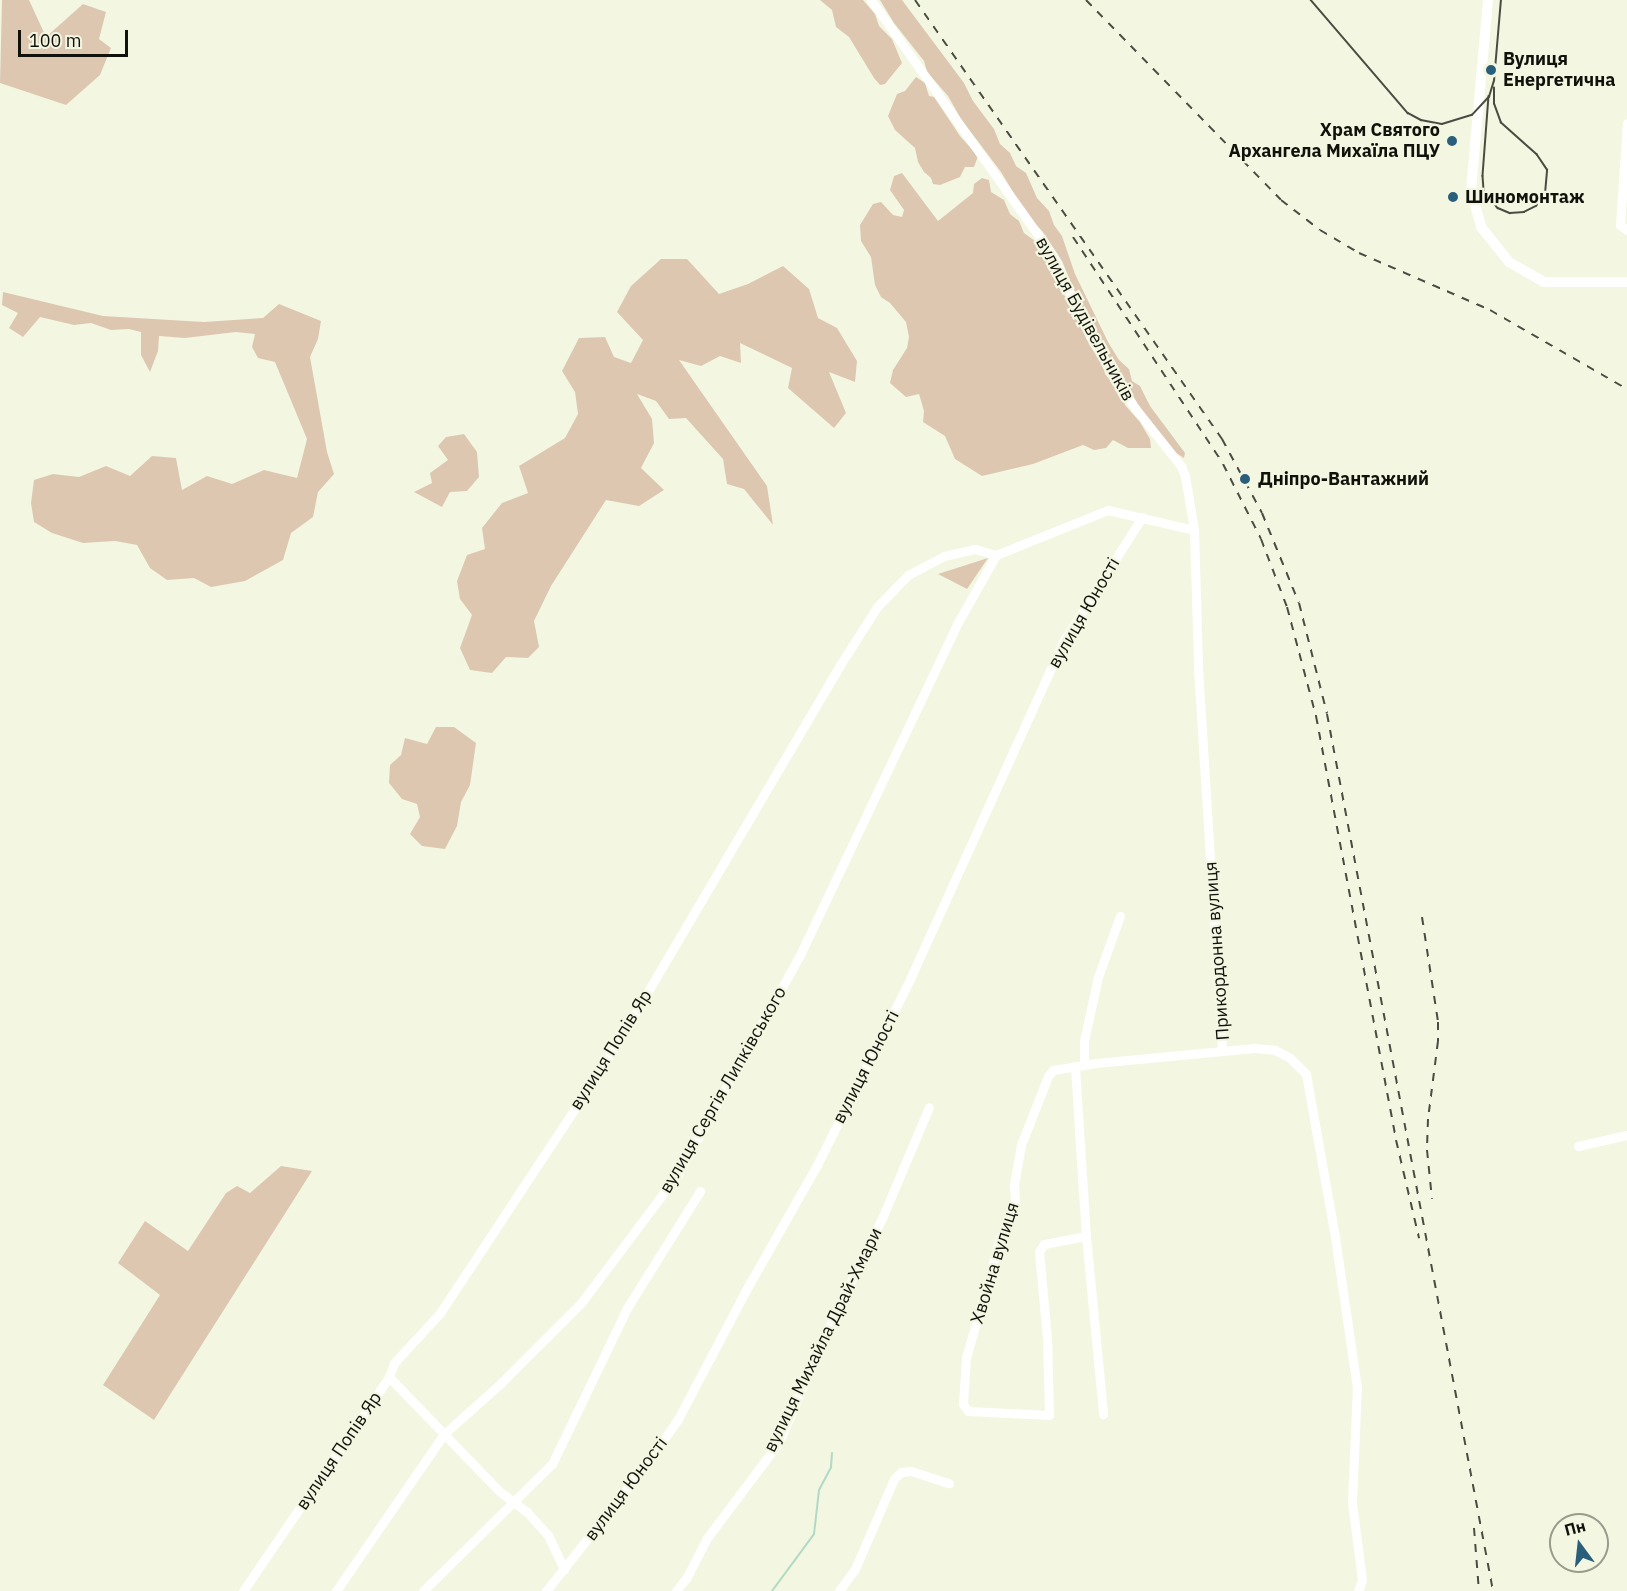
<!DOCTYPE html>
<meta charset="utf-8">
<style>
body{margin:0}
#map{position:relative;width:1627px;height:1591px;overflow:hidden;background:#f3f7e2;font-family:"IBM Plex Sans",sans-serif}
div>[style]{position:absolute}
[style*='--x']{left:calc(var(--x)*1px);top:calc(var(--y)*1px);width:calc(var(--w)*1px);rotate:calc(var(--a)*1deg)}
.green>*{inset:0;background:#ddc7b1}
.stream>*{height:2px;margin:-1px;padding:0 1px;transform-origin:1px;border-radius:1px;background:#b1dac5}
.minor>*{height:9px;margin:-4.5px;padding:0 4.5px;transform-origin:4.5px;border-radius:4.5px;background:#fff}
.major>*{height:10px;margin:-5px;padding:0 5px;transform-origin:5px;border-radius:5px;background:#fff}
.tram>*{height:1.5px;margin:-0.75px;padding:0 0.75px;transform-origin:0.75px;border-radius:0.75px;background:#4a4c42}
.rail>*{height:2px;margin-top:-1px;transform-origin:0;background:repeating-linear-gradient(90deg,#4a4c42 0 8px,transparent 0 16px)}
.dots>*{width:16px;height:16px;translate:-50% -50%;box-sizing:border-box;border:3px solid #f3f7e2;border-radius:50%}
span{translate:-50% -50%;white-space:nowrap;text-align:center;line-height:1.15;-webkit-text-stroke:4.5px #f3f7e2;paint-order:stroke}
.poi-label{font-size:18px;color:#11120b;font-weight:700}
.left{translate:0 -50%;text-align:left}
.right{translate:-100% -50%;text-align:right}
.street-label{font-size:18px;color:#11120b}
.north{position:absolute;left:1549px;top:1513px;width:60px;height:60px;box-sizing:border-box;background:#f3f7e2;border:2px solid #999b8c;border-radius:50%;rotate:345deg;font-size:16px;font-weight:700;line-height:24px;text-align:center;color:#11120b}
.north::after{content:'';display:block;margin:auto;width:21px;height:27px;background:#2a5f7b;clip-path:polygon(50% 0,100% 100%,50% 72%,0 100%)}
.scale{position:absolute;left:18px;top:30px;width:110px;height:27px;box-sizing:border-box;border:3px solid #11120b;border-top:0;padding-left:8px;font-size:18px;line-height:21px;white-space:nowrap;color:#11120b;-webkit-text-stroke:4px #f3f7e2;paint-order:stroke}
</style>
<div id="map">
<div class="green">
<i style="clip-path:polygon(2px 0,29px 0,46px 37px,83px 4px,106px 12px,99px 39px,111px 48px,100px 75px,66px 105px,0 83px)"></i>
<i style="clip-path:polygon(820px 0,863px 0,875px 14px,879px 26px,892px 39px,902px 63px,885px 84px,880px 85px,874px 78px,849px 37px,836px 27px,832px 10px)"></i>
<i style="clip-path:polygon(880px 0,902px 0,964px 83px,973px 101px,994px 129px,1000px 144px,1010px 153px,1016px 166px,1026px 173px,1037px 198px,1049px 211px,1054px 225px,1062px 236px,1075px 274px,1108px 342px,1119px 360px,1129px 369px,1132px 381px,1140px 386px,1150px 406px,1185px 453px,1184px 458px,1176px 453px,1138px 406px,1097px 338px,1095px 327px,1079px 302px,1062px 261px,1043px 232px,1027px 215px,1001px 172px,961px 119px,948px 96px,927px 72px,924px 61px,894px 23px)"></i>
<i style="clip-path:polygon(916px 77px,925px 83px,929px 96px,934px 97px,960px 136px,978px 156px,974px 167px,965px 167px,960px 177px,940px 185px,933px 184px,931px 178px,924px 172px,918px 162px,915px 148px,895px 130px,888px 116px,897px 94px,905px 91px)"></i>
<i style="clip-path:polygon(902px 173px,938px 221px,973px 193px,974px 184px,982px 178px,989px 180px,991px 192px,1004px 200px,1010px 214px,1019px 221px,1024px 233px,1039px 244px,1045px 259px,1052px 265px,1063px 294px,1070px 302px,1090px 346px,1103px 365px,1105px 374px,1120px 392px,1125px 405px,1140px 422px,1150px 439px,1151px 448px,1128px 448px,1113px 440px,1106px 448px,1094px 450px,1083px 445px,1033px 464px,982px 476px,955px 459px,945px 436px,923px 422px,924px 411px,919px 394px,906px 397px,890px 383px,893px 370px,907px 348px,909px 337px,906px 322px,890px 303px,881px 297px,875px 285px,871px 257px,861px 241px,860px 225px,873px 204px,881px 202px,893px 215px,902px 217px,904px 210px,890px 190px,894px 176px)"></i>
<i style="clip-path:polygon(661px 259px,687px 259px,719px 294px,748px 284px,783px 266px,809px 289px,818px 318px,837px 328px,857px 361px,855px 382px,829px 372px,846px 413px,834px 428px,788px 388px,792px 368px,740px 343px,741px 363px,720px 356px,701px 366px,679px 360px,767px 486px,773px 525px,744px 489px,727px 484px,723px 459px,686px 418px,669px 419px,656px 401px,637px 394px,652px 419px,654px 443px,641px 468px,664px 490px,639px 506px,606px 500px,551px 586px,534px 621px,539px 647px,528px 658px,506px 657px,492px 673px,470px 670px,460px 648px,472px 615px,460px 599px,457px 581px,467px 555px,485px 549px,482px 528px,502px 503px,528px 493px,519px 466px,565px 438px,578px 414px,575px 392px,562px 371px,579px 338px,605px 337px,614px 357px,631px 363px,643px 340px,617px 312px,631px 286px)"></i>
<i style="clip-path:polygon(3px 292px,103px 316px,204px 322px,263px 318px,279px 304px,321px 321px,318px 339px,310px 357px,327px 452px,334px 474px,318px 492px,313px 517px,291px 533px,283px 560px,245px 581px,211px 587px,194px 578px,167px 580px,150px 568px,137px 545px,115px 541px,83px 543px,52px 533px,34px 522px,31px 503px,34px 480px,53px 474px,79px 477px,106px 466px,130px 476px,152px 456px,176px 458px,182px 490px,207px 476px,232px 484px,264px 470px,297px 478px,307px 439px,275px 362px,258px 358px,252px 347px,255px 334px,236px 332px,185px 338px,159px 336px,158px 351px,150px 372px,141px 355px,141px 332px,129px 329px,111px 330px,91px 323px,74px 325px,40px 317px,23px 337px,9px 328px,18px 313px,2px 305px)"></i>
<i style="clip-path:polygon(464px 434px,477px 452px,479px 477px,467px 491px,450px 492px,442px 507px,414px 492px,432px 483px,430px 473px,448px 460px,438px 446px,446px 437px)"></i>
<i style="clip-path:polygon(988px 558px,967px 589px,938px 574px)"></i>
<i style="clip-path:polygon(436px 727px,454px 727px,476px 743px,470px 785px,461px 802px,457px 826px,445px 849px,422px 846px,410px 834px,420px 817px,417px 804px,402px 799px,389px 783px,390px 765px,401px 755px,405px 738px,427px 744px)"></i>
<i style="clip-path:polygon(281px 1166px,312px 1171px,154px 1420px,103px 1385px,160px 1295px,118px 1263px,145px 1221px,188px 1251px,226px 1193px,237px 1186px,250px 1193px)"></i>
</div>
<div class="stream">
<i style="--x:772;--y:1591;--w:71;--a:-53.6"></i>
<i style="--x:814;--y:1534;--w:44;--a:-83.5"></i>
<i style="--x:819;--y:1490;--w:26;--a:-62"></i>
<i style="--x:831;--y:1467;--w:14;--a:-86"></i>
</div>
<div class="minor">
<i style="--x:871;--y:0;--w:314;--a:54.6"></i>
<i style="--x:1053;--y:256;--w:88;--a:65.2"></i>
<i style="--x:1090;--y:336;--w:85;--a:58"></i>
<i style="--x:1135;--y:408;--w:74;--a:51.6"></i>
<i style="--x:1181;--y:466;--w:11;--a:68"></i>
<i style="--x:1185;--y:476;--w:55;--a:80.5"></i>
<i style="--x:1194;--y:530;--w:138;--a:88.3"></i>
<i style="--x:1198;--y:668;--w:382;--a:86.4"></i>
<i style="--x:1627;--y:123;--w:102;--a:93.9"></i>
<i style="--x:1620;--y:225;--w:9;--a:36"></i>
<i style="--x:996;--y:555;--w:121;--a:-21.9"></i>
<i style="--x:1108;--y:510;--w:88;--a:13.1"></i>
<i style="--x:1084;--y:1065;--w:24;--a:-90"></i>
<i style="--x:1084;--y:1041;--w:66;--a:-77.7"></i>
<i style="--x:1098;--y:977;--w:65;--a:-70.2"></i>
<i style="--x:1075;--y:1067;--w:169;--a:86.3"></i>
<i style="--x:1086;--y:1236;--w:179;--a:84.5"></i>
<i style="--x:1578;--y:1146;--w:50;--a:-12.7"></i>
<i style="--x:1086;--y:1236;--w:43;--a:169.2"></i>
<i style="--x:1044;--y:1244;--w:9;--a:122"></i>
<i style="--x:1039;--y:1252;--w:86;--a:84.7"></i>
<i style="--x:1047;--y:1338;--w:77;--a:88.5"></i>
<i style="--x:1049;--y:1415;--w:81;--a:-177.2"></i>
<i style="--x:968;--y:1411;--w:9;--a:-126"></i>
<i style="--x:963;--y:1404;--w:46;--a:-86.3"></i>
<i style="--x:966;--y:1358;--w:125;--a:-74.2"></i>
<i style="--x:1000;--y:1238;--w:39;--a:-67"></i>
<i style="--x:1015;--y:1202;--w:17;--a:-93"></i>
<i style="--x:1014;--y:1185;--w:41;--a:-80.1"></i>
<i style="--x:1021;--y:1145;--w:74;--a:-68.6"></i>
<i style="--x:1048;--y:1076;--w:8;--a:-50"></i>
<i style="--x:1053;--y:1070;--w:44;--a:-9.2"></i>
<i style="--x:1096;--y:1063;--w:159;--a:-5.4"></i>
<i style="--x:1254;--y:1048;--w:21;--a:5"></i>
<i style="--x:1275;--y:1050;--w:17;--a:28"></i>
<i style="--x:1290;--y:1058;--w:23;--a:45"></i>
<i style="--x:1306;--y:1074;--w:166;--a:79.9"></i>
<i style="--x:1335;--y:1237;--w:152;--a:81.7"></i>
<i style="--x:1357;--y:1387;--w:115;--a:92.5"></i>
<i style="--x:1352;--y:1502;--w:79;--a:82.7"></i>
<i style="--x:1362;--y:1580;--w:12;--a:110"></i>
<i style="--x:389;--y:1377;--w:158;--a:46"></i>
<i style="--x:499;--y:1491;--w:35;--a:37"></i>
<i style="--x:527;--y:1512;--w:31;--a:48"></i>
<i style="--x:548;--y:1535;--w:38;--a:65"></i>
<i style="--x:243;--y:1591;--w:259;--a:-55.7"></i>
<i style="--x:389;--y:1377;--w:15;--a:-70"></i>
<i style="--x:394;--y:1363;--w:68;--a:-47.4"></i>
<i style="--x:440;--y:1313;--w:310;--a:-56.6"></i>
<i style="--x:611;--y:1054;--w:451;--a:-59.5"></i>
<i style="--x:840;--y:665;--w:69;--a:-57.5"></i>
<i style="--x:877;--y:607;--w:45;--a:-45.9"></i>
<i style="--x:908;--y:575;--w:41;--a:-27.8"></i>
<i style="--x:944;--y:556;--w:32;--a:-13"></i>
<i style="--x:975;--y:549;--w:22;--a:16"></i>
<i style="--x:336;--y:1591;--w:191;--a:-55.5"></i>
<i style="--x:444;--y:1434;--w:76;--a:-41.8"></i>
<i style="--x:501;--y:1383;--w:113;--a:-45"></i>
<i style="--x:581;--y:1303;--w:161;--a:-53.1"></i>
<i style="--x:678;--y:1174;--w:248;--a:-60.9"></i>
<i style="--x:799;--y:957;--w:369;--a:-64.6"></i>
<i style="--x:957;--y:624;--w:79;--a:-60.5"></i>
<i style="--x:423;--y:1591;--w:181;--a:-44.6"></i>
<i style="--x:552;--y:1464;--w:173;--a:-64.3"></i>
<i style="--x:627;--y:1308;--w:138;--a:-58"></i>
<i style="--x:546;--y:1591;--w:164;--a:-51.7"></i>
<i style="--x:648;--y:1462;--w:52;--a:-55.1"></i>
<i style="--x:678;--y:1419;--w:146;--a:-62.2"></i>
<i style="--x:746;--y:1290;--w:146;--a:-60.4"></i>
<i style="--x:818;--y:1163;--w:206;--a:-63.4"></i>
<i style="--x:910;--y:979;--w:370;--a:-65.6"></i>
<i style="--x:1063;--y:642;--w:148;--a:-57.7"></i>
<i style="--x:676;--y:1591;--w:18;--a:-52"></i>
<i style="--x:687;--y:1577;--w:44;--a:-62.9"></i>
<i style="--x:707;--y:1538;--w:120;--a:-53.1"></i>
<i style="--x:779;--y:1442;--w:116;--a:-66.7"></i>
<i style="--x:825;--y:1335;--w:132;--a:-64"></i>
<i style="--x:883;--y:1216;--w:118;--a:-67.1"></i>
<i style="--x:839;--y:1591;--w:27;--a:-54"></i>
<i style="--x:855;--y:1569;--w:98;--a:-66.6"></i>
<i style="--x:894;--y:1479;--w:10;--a:-45"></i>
<i style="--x:901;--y:1472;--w:10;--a:-6"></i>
<i style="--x:911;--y:1471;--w:40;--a:18"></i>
</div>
<div class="major">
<i style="--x:1488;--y:0;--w:192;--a:95.1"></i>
<i style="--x:1471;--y:191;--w:37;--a:74"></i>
<i style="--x:1481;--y:227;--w:45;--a:51.3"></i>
<i style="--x:1509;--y:262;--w:40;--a:29.7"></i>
<i style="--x:1544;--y:282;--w:83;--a:0"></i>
</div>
<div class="tram">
<i style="--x:1311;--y:0;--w:149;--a:49.4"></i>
<i style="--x:1408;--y:113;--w:15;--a:28"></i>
<i style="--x:1421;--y:120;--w:21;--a:11"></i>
<i style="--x:1442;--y:124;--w:31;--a:-17"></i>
<i style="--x:1472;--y:115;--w:25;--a:-47"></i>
<i style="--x:1489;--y:97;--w:17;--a:-73"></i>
<i style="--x:1494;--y:81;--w:81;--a:-85.1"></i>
<i style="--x:1489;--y:96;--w:80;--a:94.3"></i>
<i style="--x:1483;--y:176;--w:15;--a:86"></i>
<i style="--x:1484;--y:191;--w:22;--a:51"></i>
<i style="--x:1498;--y:208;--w:13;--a:23"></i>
<i style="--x:1510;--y:213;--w:14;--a:-4"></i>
<i style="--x:1524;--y:212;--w:13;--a:-27"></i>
<i style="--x:1536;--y:206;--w:15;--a:-53"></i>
<i style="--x:1545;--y:194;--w:24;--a:-85"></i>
<i style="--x:1547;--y:170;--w:18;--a:-124"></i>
<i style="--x:1537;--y:155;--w:48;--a:-138.4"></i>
<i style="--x:1501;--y:123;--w:20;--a:-110"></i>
<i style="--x:1494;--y:104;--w:16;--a:-90"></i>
</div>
<div class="rail">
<i style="--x:915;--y:0;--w:536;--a:55.03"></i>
<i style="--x:1222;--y:439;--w:84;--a:61.6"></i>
<i style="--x:1262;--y:513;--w:97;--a:67.7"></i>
<i style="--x:1299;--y:603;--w:114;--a:75.8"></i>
<i style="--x:1327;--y:714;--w:893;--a:79.28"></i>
<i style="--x:1086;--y:0;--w:279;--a:45.7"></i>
<i style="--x:1281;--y:200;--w:49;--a:37.6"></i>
<i style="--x:1320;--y:230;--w:45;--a:30.5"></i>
<i style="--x:1359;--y:253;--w:143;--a:23.5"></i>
<i style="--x:1490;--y:310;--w:158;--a:30"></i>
<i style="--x:1073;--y:237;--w:272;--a:56.5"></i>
<i style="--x:1223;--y:464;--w:84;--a:63.1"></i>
<i style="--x:1261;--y:539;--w:73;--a:69.1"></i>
<i style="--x:1287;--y:607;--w:113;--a:75.1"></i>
<i style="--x:1316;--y:716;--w:431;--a:79.3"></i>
<i style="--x:1396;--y:1140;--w:101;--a:76.8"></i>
<i style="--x:1422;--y:917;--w:106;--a:81.3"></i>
<i style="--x:1438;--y:1022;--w:19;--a:90"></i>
<i style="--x:1438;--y:1041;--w:79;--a:97.3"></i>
<i style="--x:1428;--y:1119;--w:31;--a:92"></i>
<i style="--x:1427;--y:1150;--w:49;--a:84.2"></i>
<i style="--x:1474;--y:1528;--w:63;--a:85.5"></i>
</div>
<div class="dots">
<i style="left:1491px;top:70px;background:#2a5f7b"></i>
<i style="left:1452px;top:141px;background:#2a5f7b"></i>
<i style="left:1453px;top:197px;background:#2a5f7b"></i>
<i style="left:1245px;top:479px;background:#2a5f7b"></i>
</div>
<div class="poi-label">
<span class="left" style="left:1503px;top:70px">Вулиця<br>Енергетична</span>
<span class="right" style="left:1440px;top:141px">Храм Святого<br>Архангела Михаїла ПЦУ</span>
<span class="left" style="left:1465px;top:197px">Шиномонтаж</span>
<span class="left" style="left:1258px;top:479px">Дніпро-Вантажний</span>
</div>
<div class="street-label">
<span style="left:1085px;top:319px;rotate:61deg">вулиця Будівельників</span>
<span style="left:1084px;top:613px;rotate:-60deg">вулиця Юності</span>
<span style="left:1217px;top:951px;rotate:-94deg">Прикордонна вулиця</span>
<span style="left:611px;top:1050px;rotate:-58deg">вулиця Попів Яр</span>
<span style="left:866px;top:1067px;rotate:-63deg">вулиця Юності</span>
<span style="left:723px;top:1090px;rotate:-60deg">вулиця Сергія Липківського</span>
<span style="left:995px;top:1263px;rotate:-73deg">Хвойна вулиця</span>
<span style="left:823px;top:1340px;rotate:-64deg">вулиця Михайла Драй-Хмари</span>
<span style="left:339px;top:1451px;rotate:-56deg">вулиця Попів Яр</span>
<span style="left:626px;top:1489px;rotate:-53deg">вулиця Юності</span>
</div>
<div class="north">Пн</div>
<div class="scale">100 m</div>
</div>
